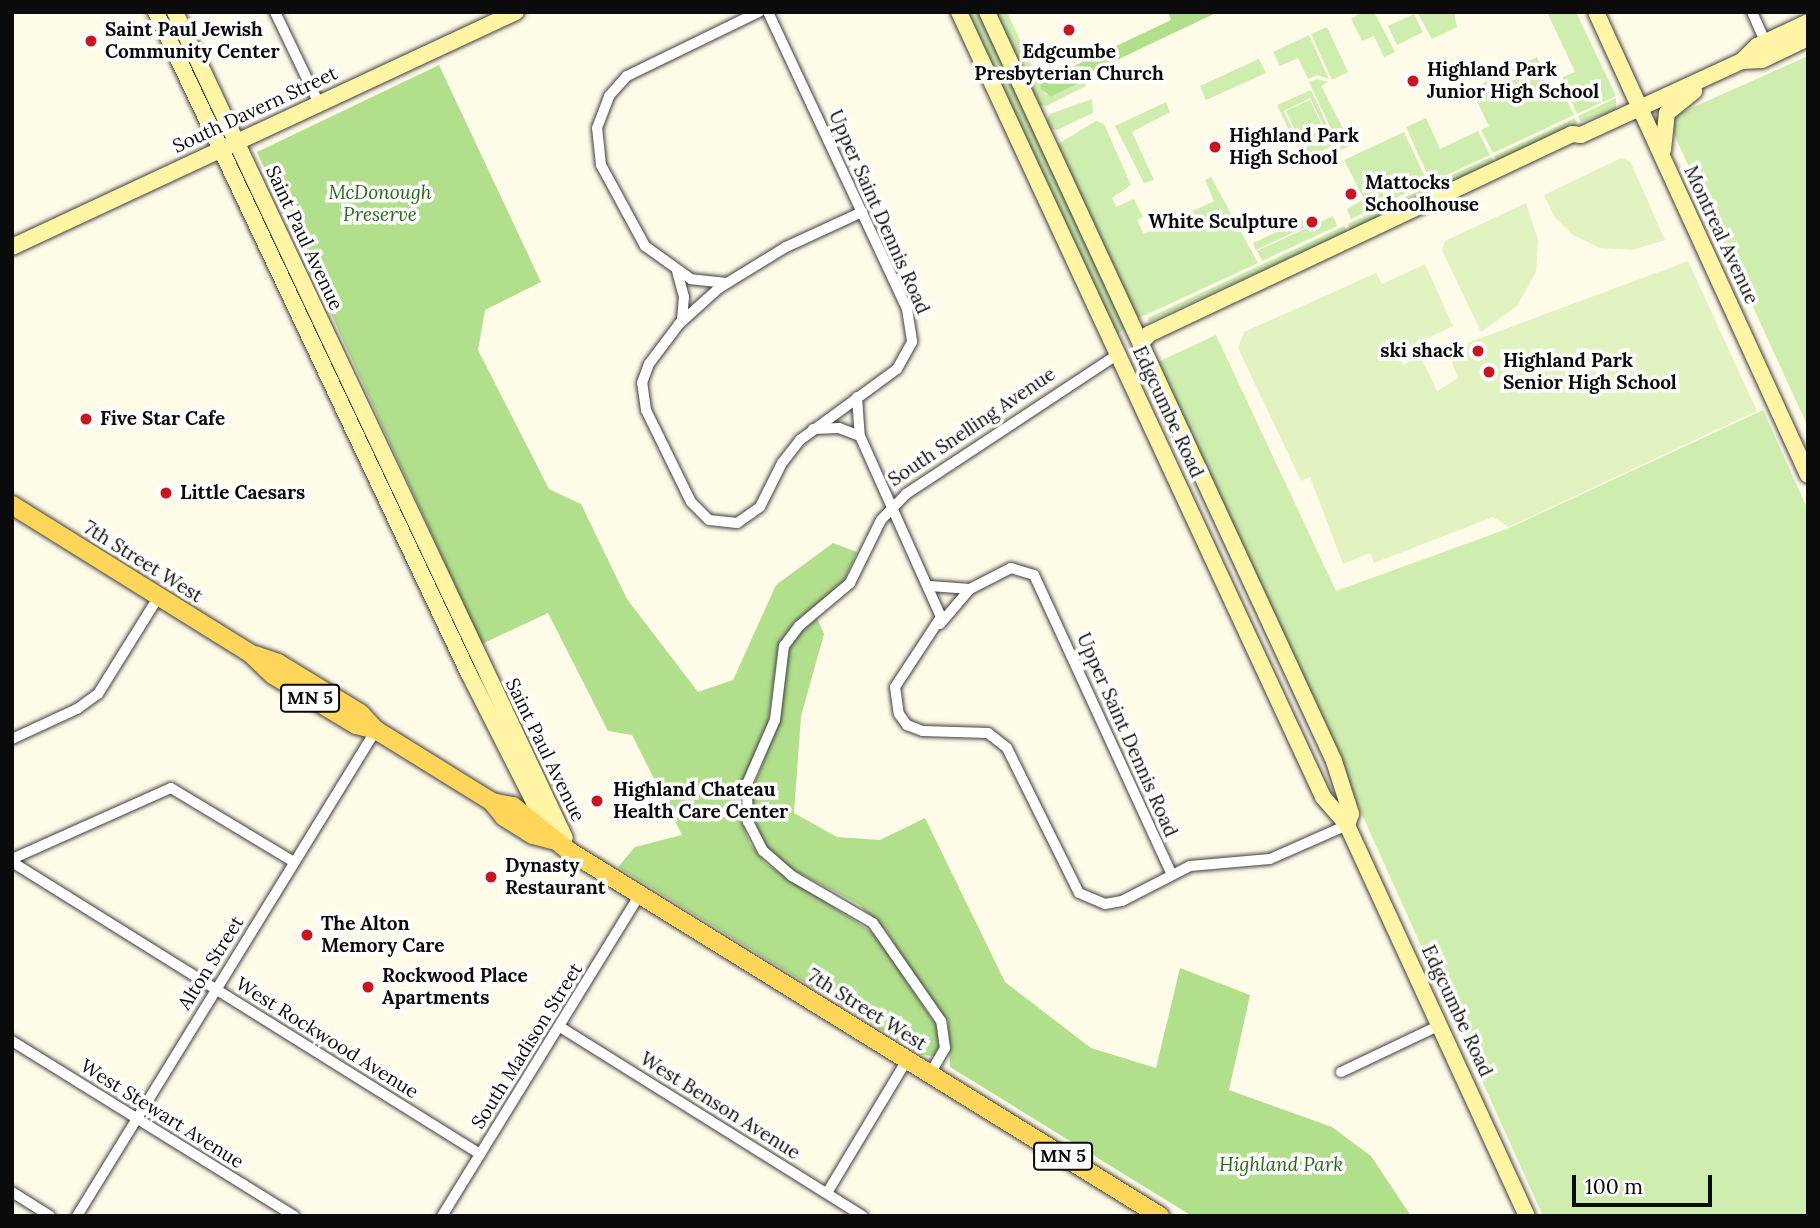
<!DOCTYPE html>
<style>
body{margin:0}
#map{position:relative;width:1820px;height:1228px;overflow:hidden;background:#fffbe9;font-family:Lora,serif}
div>[style]{position:absolute}
[style*='--x']{left:calc(var(--x)*1px);top:calc(var(--y)*1px);width:calc(var(--w)*1px);rotate:calc(var(--a)*1deg)}
.green>*{inset:0;background:#cfedaf}
.forest>*{inset:0;background:#b2df8c}
.pitch>*{inset:0;background:#e2f3c1}
.roads{filter:drop-shadow(0 0 2px #3e3e3e) drop-shadow(0 0 2px #3e3e3e)}
.street>*{height:10px;margin:-5px;padding:0 5px;transform-origin:5px;border-radius:5px;background:#fff}
.secondary>*{height:16px;margin:-8px;padding:0 8px;transform-origin:8px;border-radius:8px;background:#fff5a4}
.primary>*{height:18px;margin:-9px;padding:0 9px;transform-origin:9px;border-radius:9px;background:#ffd659}
.dots>*{width:19px;height:19px;translate:-50% -50%;box-sizing:border-box;border:4px solid #fff;border-radius:50%}
span{translate:-50% -50%;white-space:nowrap;text-align:center;line-height:1.15;-webkit-text-stroke:7px #fff;paint-order:stroke}
.shield-label span{padding:2px 5px;background:#fff;border:2px solid;border-radius:5px;-webkit-text-stroke-width:0}
.shield-label{font-size:18px;color:#0b0b0b;font-weight:700}
.poi-label{font-size:19px;color:#0b0b0b;font-weight:700}
.left{translate:0 -50%;text-align:left}
.right{translate:-100% -50%;text-align:right}
.street-label{font-size:19px;color:#0b0b0b}
.park-label{font-size:19px;color:#276816;font-style:italic}
.frame{position:absolute;inset:0;border:14px solid #0b0b0b;pointer-events:none}
.scale{position:absolute;left:1572px;top:1175px;width:140px;height:32px;box-sizing:border-box;border:4px solid #0b0b0b;border-top:0;padding-left:9px;font-size:21px;line-height:24px;white-space:nowrap;color:#0b0b0b;-webkit-text-stroke:5px #fff;paint-order:stroke}
</style>
<div id="map">
<div class="green">
<i style="clip-path:polygon(954px 12px,1007px 12px,1045px 94px,1051px 96px,1084px 81px,1086px 86px,1046px 106px,1038px 105px,1045px 122px,1050px 114px,1092px 99px,1093px 113px,1057px 130px,1049px 129px,1056px 145px,1096px 121px,1104px 124px,1131px 185px,1112px 198px,1116px 207px,1134px 199px,1143px 217px,1137px 220px,1144px 234px,1214px 201px,1205px 180px,1211px 177px,1258px 263px,1139px 318px,1108px 341px)"></i>
<i style="clip-path:polygon(1361px 12px,1374px 12px,1395px 52px,1384px 57px,1374px 36px,1362px 41px,1351px 19px)"></i>
<i style="clip-path:polygon(1417px 12px,1454px 12px,1457px 27px,1432px 39px)"></i>
<i style="clip-path:polygon(1547px 12px,1576px 12px,1616px 96px,1577px 114px,1563px 83px,1563px 77px,1575px 72px)"></i>
<i style="clip-path:polygon(1414px 14px,1423px 32px,1397px 45px,1388px 26px)"></i>
<i style="clip-path:polygon(1327px 27px,1348px 72px,1332px 80px,1311px 34px)"></i>
<i style="clip-path:polygon(1309px 35px,1329px 79px,1317px 75px,1308px 79px,1298px 58px,1280px 66px,1273px 52px)"></i>
<i style="clip-path:polygon(1808px 56px,1808px 427px,1667px 119px)"></i>
<i style="clip-path:polygon(1537px 57px,1549px 89px,1559px 84px,1574px 115px,1493px 153px,1481px 130px,1489px 126px,1471px 89px)"></i>
<i style="clip-path:polygon(1259px 59px,1266px 73px,1206px 100px,1200px 86px)"></i>
<i style="clip-path:polygon(1317px 79px,1328px 82px,1321px 86px,1352px 145px,1341px 150px,1309px 82px)"></i>
<i style="clip-path:polygon(evenodd,1311px 90px,1336px 144px,1303px 160px,1277px 105px,1311px 90px,1310px 98px,1328px 135px,1301px 148px,1284px 111px,1310px 98px)"></i>
<i style="clip-path:polygon(1616px 98px,1616px 110px,1581px 122px,1578px 116px)"></i>
<i style="clip-path:polygon(1310px 100px,1326px 134px,1302px 146px,1286px 111px)"></i>
<i style="clip-path:polygon(1166px 102px,1170px 112px,1132px 132px,1154px 180px,1144px 183px,1115px 126px)"></i>
<i style="clip-path:polygon(1426px 118px,1440px 149px,1478px 131px,1490px 155px,1431px 182px,1406px 127px)"></i>
<i style="clip-path:polygon(1575px 118px,1577px 124px,1497px 161px,1494px 156px)"></i>
<i style="clip-path:polygon(1404px 132px,1428px 183px,1351px 219px,1347px 209px,1364px 199px,1344px 160px)"></i>
<i style="clip-path:polygon(1491px 157px,1494px 163px,1437px 194px,1432px 184px)"></i>
<i style="clip-path:polygon(1429px 186px,1434px 196px,1362px 225px,1352px 234px,1348px 224px)"></i>
<i style="clip-path:polygon(1333px 216px,1337px 226px,1262px 261px,1257px 251px)"></i>
<i style="clip-path:polygon(1306px 218px,1309px 225px,1256px 250px,1253px 243px)"></i>
<i style="clip-path:polygon(1344px 226px,1349px 236px,1335px 237px,1149px 322px,1148px 318px)"></i>
<i style="clip-path:polygon(1216px 335px,1336px 591px,1507px 529px,1763px 410px,1808px 510px,1808px 1216px,1543px 1216px,1158px 362px)"></i>
</div>
<div class="forest">
<i style="clip-path:polygon(1168px 12px,1218px 12px,1083px 76px,1084px 81px,1056px 94px,1051px 97px,1041px 89px,1040px 82px,1171px 20px)"></i>
<i style="clip-path:polygon(439px 65px,541px 282px,485px 310px,478px 350px,549px 489px,581px 504px,627px 599px,698px 692px,733px 680px,776px 585px,833px 543px,857px 552px,843px 583px,793px 624px,779px 644px,768px 722px,739px 789px,740px 818px,750px 844px,766px 864px,875px 934px,937px 1027px,939px 1047px,934px 1056px,922px 1055px,618px 867px,635px 847px,682px 835px,632px 735px,608px 731px,548px 613px,482px 644px,257px 152px)"></i>
<i style="clip-path:polygon(817px 618px,824px 634px,801px 716px,794px 813px,837px 837px,880px 840px,925px 818px,1005px 982px,1091px 1048px,1156px 1068px,1180px 968px,1250px 995px,1229px 1090px,1332px 1127px,1371px 1156px,1411px 1216px,1192px 1216px,950px 1067px,948px 1021px,917px 983px,887px 931px,858px 904px,790px 868px,767px 848px,754px 826px,750px 795px,780px 721px,785px 659px,794px 638px)"></i>
</div>
<div class="pitch">
<i style="clip-path:polygon(1621px 158px,1630px 161px,1665px 240px,1632px 250px,1600px 248px,1573px 235px,1554px 216px,1544px 195px)"></i>
<i style="clip-path:polygon(1526px 203px,1538px 240px,1536px 272px,1517px 306px,1481px 332px,1442px 250px,1445px 241px)"></i>
<i style="clip-path:polygon(1688px 261px,1757px 411px,1509px 527px,1493px 517px,1374px 563px,1370px 553px,1343px 564px,1310px 477px,1301px 481px,1238px 348px,1244px 332px,1376px 273px,1382px 284px,1425px 264px,1453px 326px,1403px 350px,1402px 365px,1421px 357px,1437px 391px,1458px 378px,1452px 363px,1462px 345px)"></i>
</div>
<div class="roads">
<div class="street">
<i style="--x:275;--y:12;--w:102;--a:64.4"></i>
<i style="--x:768;--y:12;--w:328;--a:64.9"></i>
<i style="--x:907;--y:309;--w:33;--a:81"></i>
<i style="--x:912;--y:342;--w:31;--a:119"></i>
<i style="--x:897;--y:369;--w:120;--a:143.8"></i>
<i style="--x:800;--y:440;--w:29;--a:128"></i>
<i style="--x:782;--y:463;--w:49;--a:116.6"></i>
<i style="--x:760;--y:507;--w:28;--a:145"></i>
<i style="--x:737;--y:523;--w:28;--a:-174"></i>
<i style="--x:709;--y:520;--w:25;--a:-135"></i>
<i style="--x:691;--y:502;--w:102;--a:-116.1"></i>
<i style="--x:646;--y:410;--w:27;--a:-98"></i>
<i style="--x:642;--y:383;--w:20;--a:-70"></i>
<i style="--x:649;--y:364;--w:50;--a:-53.1"></i>
<i style="--x:679;--y:324;--w:54;--a:-42"></i>
<i style="--x:719;--y:288;--w:79;--a:-31.5"></i>
<i style="--x:786;--y:247;--w:84;--a:-24.7"></i>
<i style="--x:1752;--y:12;--w:39;--a:66"></i>
<i style="--x:677;--y:271;--w:27;--a:75"></i>
<i style="--x:684;--y:297;--w:23;--a:95"></i>
<i style="--x:727;--y:283;--w:36;--a:-174"></i>
<i style="--x:691;--y:279;--w:57;--a:-144.3"></i>
<i style="--x:645;--y:246;--w:92;--a:-118.5"></i>
<i style="--x:601;--y:165;--w:37;--a:-96"></i>
<i style="--x:597;--y:128;--w:34;--a:-69"></i>
<i style="--x:609;--y:96;--w:27;--a:-48"></i>
<i style="--x:627;--y:76;--w:147;--a:-25.9"></i>
<i style="--x:857;--y:397;--w:39;--a:86"></i>
<i style="--x:860;--y:436;--w:198;--a:65.9"></i>
<i style="--x:941;--y:617;--w:84;--a:123.3"></i>
<i style="--x:895;--y:687;--w:27;--a:82"></i>
<i style="--x:899;--y:714;--w:14;--a:54"></i>
<i style="--x:907;--y:725;--w:17;--a:21"></i>
<i style="--x:923;--y:731;--w:65;--a:1.8"></i>
<i style="--x:988;--y:733;--w:24;--a:38"></i>
<i style="--x:1007;--y:748;--w:162;--a:63.6"></i>
<i style="--x:1079;--y:893;--w:28;--a:23"></i>
<i style="--x:1105;--y:904;--w:17;--a:-10"></i>
<i style="--x:1122;--y:901;--w:76;--a:-27.2"></i>
<i style="--x:1190;--y:866;--w:80;--a:-5"></i>
<i style="--x:1270;--y:859;--w:84;--a:-23.8"></i>
<i style="--x:813;--y:429;--w:26;--a:-2"></i>
<i style="--x:839;--y:428;--w:22;--a:21"></i>
<i style="--x:930;--y:586;--w:40;--a:4.3"></i>
<i style="--x:970;--y:589;--w:46;--a:-27.1"></i>
<i style="--x:1011;--y:568;--w:24;--a:17"></i>
<i style="--x:1034;--y:575;--w:328;--a:65.3"></i>
<i style="--x:940;--y:624;--w:46;--a:-49.4"></i>
<i style="--x:12;--y:739;--w:72;--a:-24.8"></i>
<i style="--x:77;--y:709;--w:26;--a:-36"></i>
<i style="--x:98;--y:694;--w:115;--a:-58.1"></i>
<i style="--x:12;--y:859;--w:174;--a:-24.1"></i>
<i style="--x:171;--y:788;--w:144;--a:31"></i>
<i style="--x:12;--y:862;--w:552;--a:31.96"></i>
<i style="--x:560;--y:1027;--w:357;--a:32"></i>
<i style="--x:12;--y:1041;--w:332;--a:31.8"></i>
<i style="--x:1341;--y:1072;--w:110;--a:-25.4"></i>
<i style="--x:930;--y:1074;--w:30;--a:-60"></i>
<i style="--x:945;--y:1048;--w:27;--a:-98"></i>
<i style="--x:941;--y:1021;--w:119;--a:-124.8"></i>
<i style="--x:873;--y:923;--w:94;--a:-149.9"></i>
<i style="--x:792;--y:876;--w:38;--a:-139"></i>
<i style="--x:763;--y:851;--w:33;--a:-117"></i>
<i style="--x:748;--y:822;--w:38;--a:-92"></i>
<i style="--x:747;--y:784;--w:70;--a:-66.4"></i>
<i style="--x:775;--y:720;--w:75;--a:-83.1"></i>
<i style="--x:784;--y:646;--w:25;--a:-53"></i>
<i style="--x:799;--y:626;--w:67;--a:-40.1"></i>
<i style="--x:850;--y:583;--w:70;--a:-63.8"></i>
<i style="--x:881;--y:520;--w:36;--a:-46"></i>
<i style="--x:906;--y:494;--w:254;--a:-33.4"></i>
<i style="--x:12;--y:1192;--w:45;--a:32.3"></i>
<i style="--x:827;--y:1193;--w:155;--a:-59"></i>
<i style="--x:77;--y:1216;--w:571;--a:-58.4"></i>
<i style="--x:442;--y:1216;--w:378;--a:-58.4"></i>
</div>
<div class="secondary">
<i style="--x:156;--y:12;--w:730;--a:64.7"></i>
<i style="--x:468;--y:672;--w:161;--a:63.1"></i>
<i style="--x:541;--y:816;--w:24;--a:52"></i>
<i style="--x:175;--y:12;--w:913;--a:64.73"></i>
<i style="--x:959;--y:12;--w:865;--a:65.12"></i>
<i style="--x:1323;--y:797;--w:37;--a:49"></i>
<i style="--x:1347;--y:825;--w:430;--a:65.3"></i>
<i style="--x:987;--y:12;--w:825;--a:65.14"></i>
<i style="--x:1334;--y:761;--w:56;--a:72.2"></i>
<i style="--x:1351;--y:814;--w:12;--a:110"></i>
<i style="--x:1596;--y:12;--w:509;--a:65.4"></i>
<i style="--x:1742;--y:61;--w:21;--a:-45"></i>
<i style="--x:1757;--y:46;--w:56;--a:-25.2"></i>
<i style="--x:1663;--y:150;--w:37;--a:-84"></i>
<i style="--x:1667;--y:113;--w:35;--a:-39"></i>
<i style="--x:12;--y:247;--w:556;--a:-25"></i>
<i style="--x:1141;--y:343;--w:12;--a:-48"></i>
<i style="--x:1149;--y:334;--w:468;--a:-25.3"></i>
<i style="--x:1572;--y:134;--w:9;--a:6"></i>
<i style="--x:1581;--y:135;--w:177;--a:-24.7"></i>
<i style="--x:1742;--y:61;--w:20;--a:-3"></i>
<i style="--x:1762;--y:60;--w:51;--a:-25.6"></i>
</div>
<div class="primary">
<i style="--x:12;--y:505;--w:282;--a:31.9"></i>
<i style="--x:251;--y:654;--w:30;--a:44"></i>
<i style="--x:273;--y:675;--w:97;--a:31.1"></i>
<i style="--x:356;--y:725;--w:21;--a:14"></i>
<i style="--x:255;--y:655;--w:24;--a:19"></i>
<i style="--x:278;--y:663;--w:96;--a:31.4"></i>
<i style="--x:360;--y:713;--w:23;--a:47"></i>
<i style="--x:376;--y:730;--w:137;--a:31.8"></i>
<i style="--x:492;--y:802;--w:19;--a:51"></i>
<i style="--x:504;--y:817;--w:34;--a:32"></i>
<i style="--x:533;--y:835;--w:20;--a:15"></i>
<i style="--x:492;--y:802;--w:21;--a:11"></i>
<i style="--x:513;--y:806;--w:72;--a:38.8"></i>
<i style="--x:569;--y:851;--w:695;--a:31.7"></i>
</div>
</div>
<div class="dots">
<i style="left:1069px;top:30px;background:#c7161f"></i>
<i style="left:91px;top:41px;background:#c7161f"></i>
<i style="left:1413px;top:81px;background:#c7161f"></i>
<i style="left:1215px;top:147px;background:#c7161f"></i>
<i style="left:1351px;top:194px;background:#c7161f"></i>
<i style="left:1312px;top:222px;background:#c7161f"></i>
<i style="left:1478px;top:351px;background:#c7161f"></i>
<i style="left:1489px;top:372px;background:#c7161f"></i>
<i style="left:86px;top:419px;background:#c7161f"></i>
<i style="left:166px;top:493px;background:#c7161f"></i>
<i style="left:597px;top:801px;background:#c7161f"></i>
<i style="left:491px;top:877px;background:#c7161f"></i>
<i style="left:307px;top:935px;background:#c7161f"></i>
<i style="left:368px;top:987px;background:#c7161f"></i>
</div>
<div class="shield-label">
<span style="left:310px;top:698px">MN 5</span>
<span style="left:1063px;top:1156px">MN 5</span>
</div>
<div class="poi-label">
<span class="left" style="left:105px;top:41px">Saint Paul Jewish<br>Community Center</span>
<span style="left:1069px;top:63px">Edgcumbe<br>Presbyterian Church</span>
<span class="left" style="left:1427px;top:81px">Highland Park<br>Junior High School</span>
<span class="left" style="left:1229px;top:147px">Highland Park<br>High School</span>
<span class="left" style="left:1365px;top:194px">Mattocks<br>Schoolhouse</span>
<span class="right" style="left:1298px;top:222px">White Sculpture</span>
<span class="right" style="left:1464px;top:351px">ski shack</span>
<span class="left" style="left:1503px;top:372px">Highland Park<br>Senior High School</span>
<span class="left" style="left:100px;top:419px">Five Star Cafe</span>
<span class="left" style="left:180px;top:493px">Little Caesars</span>
<span class="left" style="left:613px;top:801px">Highland Chateau<br>Health Care Center</span>
<span class="left" style="left:505px;top:877px">Dynasty<br>Restaurant</span>
<span class="left" style="left:321px;top:935px">The Alton<br>Memory Care</span>
<span class="left" style="left:382px;top:987px">Rockwood Place<br>Apartments</span>
</div>
<div class="street-label">
<span style="left:255px;top:110px;rotate:-25deg">South Davern Street</span>
<span style="left:879px;top:212px;rotate:66deg">Upper Saint Dennis Road</span>
<span style="left:1721px;top:235px;rotate:65deg">Montreal Avenue</span>
<span style="left:304px;top:238px;rotate:65deg">Saint Paul Avenue</span>
<span style="left:1168px;top:412px;rotate:65deg">Edgcumbe Road</span>
<span style="left:972px;top:427px;rotate:-34deg">South Snelling Avenue</span>
<span style="left:143px;top:562px;rotate:32deg">7th Street West</span>
<span style="left:1127px;top:735px;rotate:66deg">Upper Saint Dennis Road</span>
<span style="left:545px;top:750px;rotate:64deg">Saint Paul Avenue</span>
<span style="left:211px;top:963px;rotate:-58deg">Alton Street</span>
<span style="left:867px;top:1010px;rotate:32deg">7th Street West</span>
<span style="left:1457px;top:1011px;rotate:65deg">Edgcumbe Road</span>
<span style="left:327px;top:1038px;rotate:32deg">West Rockwood Avenue</span>
<span style="left:527px;top:1046px;rotate:-58deg">South Madison Street</span>
<span style="left:720px;top:1106px;rotate:32deg">West Benson Avenue</span>
<span style="left:162px;top:1114px;rotate:32deg">West Stewart Avenue</span>
</div>
<div class="park-label">
<span style="left:380px;top:204px">McDonough<br>Preserve</span>
<span style="left:1281px;top:1165px">Highland Park</span>
</div>
<div class="frame"></div>
<div class="scale">100 m</div>
</div>
